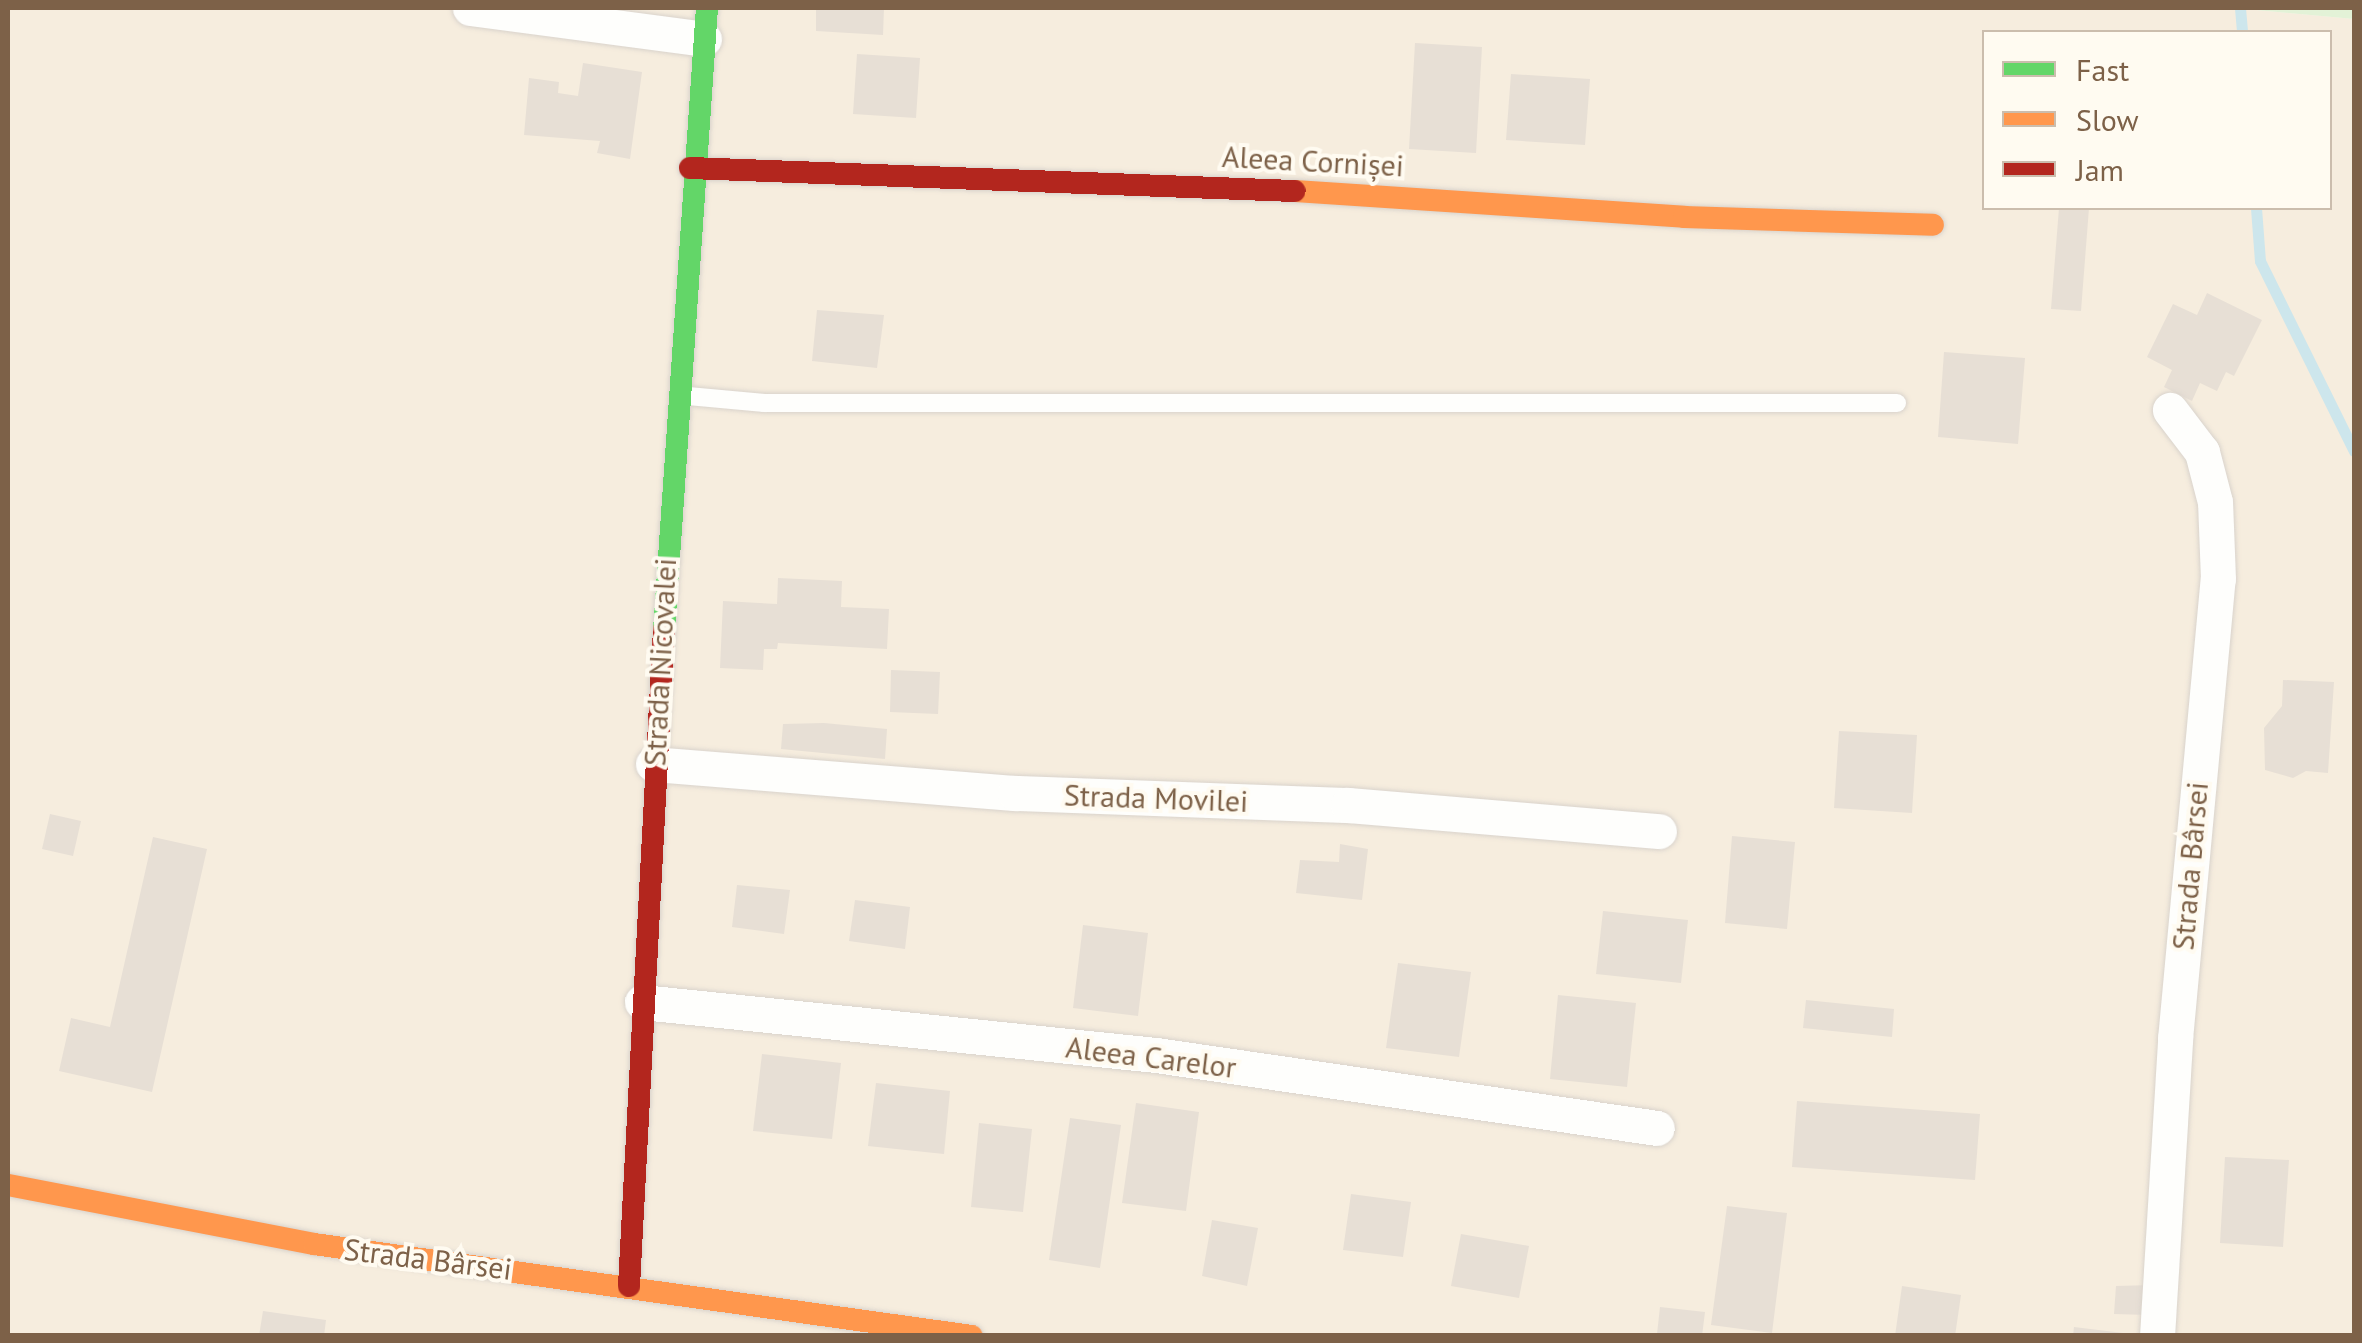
<!DOCTYPE html>
<meta charset="utf-8">
<style>
body{margin:0}
#map{position:relative;width:2362px;height:1343px;overflow:hidden;background:#faf6ee;font-family:"PT Sans",sans-serif}
div>[style]{position:absolute}
[style*='--x']{left:calc(var(--x)*1px);top:calc(var(--y)*1px);width:calc(var(--w)*1px);rotate:calc(var(--a)*1deg)}
.residential>*{inset:0;background:#f6edde}
.green>*{inset:0;background:#e3f2d7}
.stream>*{height:11px;margin:-5.5px;padding:0 5.5px;transform-origin:5.5px;border-radius:5.5px;background:#cde6ec}
.building>*{inset:0;background:#e7dfd5}
.roads{filter:drop-shadow(0 0 2px #d9d3cc) drop-shadow(0 0 2px #d9d3cc)}
.lane>*{height:18px;margin:-9px;padding:0 9px;transform-origin:9px;border-radius:9px;background:#fefefc}
.street>*{height:35px;margin:-17.5px;padding:0 17.5px;transform-origin:17.5px;border-radius:17.5px;background:#fefefc}
.fast>*{height:22px;margin:-11px;padding:0 11px;transform-origin:11px;border-radius:11px;background:#63d668}
.slow>*{height:22px;margin:-11px;padding:0 11px;transform-origin:11px;border-radius:11px;background:#ff974d}
.jam>*{height:22px;margin:-11px;padding:0 11px;transform-origin:11px;border-radius:11px;background:#b3261e}
span{translate:-50% -50%;white-space:nowrap;text-align:center;line-height:1.15;-webkit-text-stroke:8px #fffbf1;paint-order:stroke}
.street-label{font-size:30px;color:#7d6148}
.frame{position:absolute;inset:0;border:10px solid #7d6148;pointer-events:none}
.legend{position:absolute;left:1982px;top:30px;width:350px;height:180px;box-sizing:border-box;background:#fffbf1;border:2px solid #cbbdad;margin:0;padding:12px 18px;list-style:none;font-size:30px;color:#7d6148}
.legend li{display:flex;align-items:center;gap:20px;height:50px}
.legend b{width:50px;border:2px solid #cbbdad}
</style>
<div id="map">
<div class="residential">
<i style="clip-path:polygon(evenodd,8px 8px,2235px 8px,2354px 19px,2354px 1335px,8px 1336px,8px 8px,1984px 32px,2330px 32px,2330px 208px,1984px 208px,1984px 32px)"></i>
</div>
<div class="green">
<i style="clip-path:polygon(2235px 8px,2354px 8px,2354px 19px)"></i>
</div>
<div class="stream">
<i style="--x:2240;--y:8;--w:24;--a:85"></i>
<i style="--x:2256;--y:208;--w:53;--a:85.7"></i>
<i style="--x:2260;--y:261;--w:212;--a:63.7"></i>
</div>
<div class="building">
<i style="clip-path:polygon(816px 8px,884px 8px,883px 35px,816px 31px)"></i>
<i style="clip-path:polygon(1415px 43px,1482px 47px,1476px 153px,1409px 149px)"></i>
<i style="clip-path:polygon(857px 54px,920px 58px,916px 118px,853px 114px)"></i>
<i style="clip-path:polygon(583px 63px,642px 72px,630px 159px,597px 153px,600px 141px,524px 135px,529px 78px,559px 82px,558px 93px,578px 96px)"></i>
<i style="clip-path:polygon(1511px 74px,1590px 79px,1585px 145px,1506px 140px)"></i>
<i style="clip-path:polygon(2059px 208px,2089px 208px,2081px 311px,2051px 309px)"></i>
<i style="clip-path:polygon(2207px 293px,2262px 320px,2234px 376px,2226px 372px,2217px 391px,2200px 383px,2192px 401px,2164px 387px,2172px 370px,2147px 357px,2173px 304px,2197px 315px)"></i>
<i style="clip-path:polygon(817px 310px,884px 315px,877px 368px,812px 361px)"></i>
<i style="clip-path:polygon(1944px 352px,2025px 358px,2018px 444px,1938px 437px)"></i>
<i style="clip-path:polygon(778px 578px,842px 581px,841px 607px,889px 609px,887px 649px,778px 643px,777px 649px,764px 649px,763px 670px,720px 668px,723px 601px,777px 604px)"></i>
<i style="clip-path:polygon(891px 670px,940px 672px,938px 714px,890px 712px)"></i>
<i style="clip-path:polygon(2283px 680px,2334px 682px,2328px 773px,2306px 771px,2293px 778px,2265px 770px,2264px 728px,2282px 706px)"></i>
<i style="clip-path:polygon(824px 723px,887px 729px,885px 759px,781px 749px,783px 724px)"></i>
<i style="clip-path:polygon(1839px 731px,1917px 735px,1912px 813px,1834px 808px)"></i>
<i style="clip-path:polygon(50px 814px,81px 821px,73px 856px,42px 849px)"></i>
<i style="clip-path:polygon(1732px 836px,1795px 842px,1787px 929px,1725px 923px)"></i>
<i style="clip-path:polygon(153px 837px,207px 849px,152px 1092px,59px 1071px,71px 1018px,110px 1027px)"></i>
<i style="clip-path:polygon(1340px 844px,1368px 849px,1362px 900px,1296px 893px,1300px 860px,1339px 862px)"></i>
<i style="clip-path:polygon(737px 885px,790px 890px,784px 934px,732px 927px)"></i>
<i style="clip-path:polygon(855px 900px,910px 907px,905px 949px,849px 941px)"></i>
<i style="clip-path:polygon(1603px 911px,1688px 920px,1681px 983px,1596px 974px)"></i>
<i style="clip-path:polygon(1083px 925px,1148px 933px,1138px 1016px,1073px 1008px)"></i>
<i style="clip-path:polygon(1398px 963px,1471px 972px,1459px 1057px,1386px 1048px)"></i>
<i style="clip-path:polygon(1558px 995px,1636px 1003px,1627px 1087px,1550px 1079px)"></i>
<i style="clip-path:polygon(1806px 1000px,1894px 1009px,1892px 1037px,1803px 1028px)"></i>
<i style="clip-path:polygon(762px 1054px,841px 1063px,832px 1139px,753px 1131px)"></i>
<i style="clip-path:polygon(876px 1083px,950px 1091px,944px 1154px,868px 1146px)"></i>
<i style="clip-path:polygon(1797px 1101px,1980px 1114px,1975px 1180px,1792px 1167px)"></i>
<i style="clip-path:polygon(1136px 1103px,1199px 1112px,1186px 1211px,1122px 1203px)"></i>
<i style="clip-path:polygon(1070px 1118px,1121px 1125px,1100px 1268px,1049px 1260px)"></i>
<i style="clip-path:polygon(979px 1123px,1032px 1129px,1023px 1212px,971px 1207px)"></i>
<i style="clip-path:polygon(2225px 1157px,2289px 1160px,2283px 1247px,2220px 1243px)"></i>
<i style="clip-path:polygon(1351px 1194px,1411px 1202px,1403px 1257px,1343px 1250px)"></i>
<i style="clip-path:polygon(1727px 1206px,1787px 1213px,1772px 1333px,1711px 1325px)"></i>
<i style="clip-path:polygon(1212px 1220px,1258px 1228px,1247px 1286px,1202px 1276px)"></i>
<i style="clip-path:polygon(1461px 1234px,1529px 1246px,1519px 1298px,1451px 1286px)"></i>
<i style="clip-path:polygon(2152px 1285px,2148px 1315px,2114px 1314px,2116px 1286px)"></i>
<i style="clip-path:polygon(1902px 1286px,1961px 1295px,1955px 1336px,1895px 1336px)"></i>
<i style="clip-path:polygon(1660px 1307px,1705px 1312px,1702px 1336px,1657px 1334px)"></i>
<i style="clip-path:polygon(263px 1311px,326px 1320px,324px 1336px,259px 1336px)"></i>
<i style="clip-path:polygon(2074px 1327px,2123px 1333px,2122px 1336px,2073px 1336px)"></i>
</div>
<div class="roads">
<div class="lane">
<i style="--x:678;--y:395;--w:86;--a:5.3"></i>
<i style="--x:764;--y:403;--w:1133;--a:0"></i>
</div>
<div class="street">
<i style="--x:470;--y:8;--w:236;--a:7.5"></i>
<i style="--x:653;--y:764;--w:363;--a:4.6"></i>
<i style="--x:1015;--y:793;--w:333;--a:2.1"></i>
<i style="--x:1348;--y:805;--w:312;--a:4.8"></i>
<i style="--x:642;--y:1002;--w:517;--a:5.89"></i>
<i style="--x:1156;--y:1055;--w:506;--a:8.29"></i>
<i style="--x:2157;--y:1336;--w:298;--a:-86.5"></i>
<i style="--x:2175;--y:1039;--w:462;--a:-84.7"></i>
<i style="--x:2218;--y:579;--w:77;--a:-92.2"></i>
<i style="--x:2215;--y:502;--w:52;--a:-104.6"></i>
<i style="--x:2202;--y:452;--w:53;--a:-127.3"></i>
</div>
<div class="fast">
<i style="--x:664;--y:630;--w:623;--a:-86.05"></i>
</div>
<div class="slow">
<i style="--x:1295;--y:191;--w:390;--a:3.8"></i>
<i style="--x:1684;--y:217;--w:249;--a:1.8"></i>
<i style="--x:8;--y:1185;--w:312;--a:10.9"></i>
<i style="--x:314;--y:1244;--w:664;--a:7.96"></i>
</div>
<div class="jam">
<i style="--x:690;--y:168;--w:605;--a:2.18"></i>
<i style="--x:629;--y:1286;--w:657;--a:-86.95"></i>
</div>
</div>
<div class="street-label">
<span style="left:1313px;top:161px;rotate:3deg">Aleea Cornișei</span>
<span style="left:660px;top:662px;rotate:-87deg">Strada Nicovalei</span>
<span style="left:1156px;top:798px;rotate:2deg">Strada Movilei</span>
<span style="left:2190px;top:866px;rotate:-85deg">Strada Bârsei</span>
<span style="left:1151px;top:1057px;rotate:7deg">Aleea Carelor</span>
<span style="left:428px;top:1259px;rotate:7deg">Strada Bârsei</span>
</div>
<div class="frame"></div>
<ul class="legend">
<li><b style="height:12px;background:#63d668"></b>Fast</li>
<li><b style="height:12px;background:#ff974d"></b>Slow</li>
<li><b style="height:12px;background:#b3261e"></b>Jam</li>
</ul>
</div>
